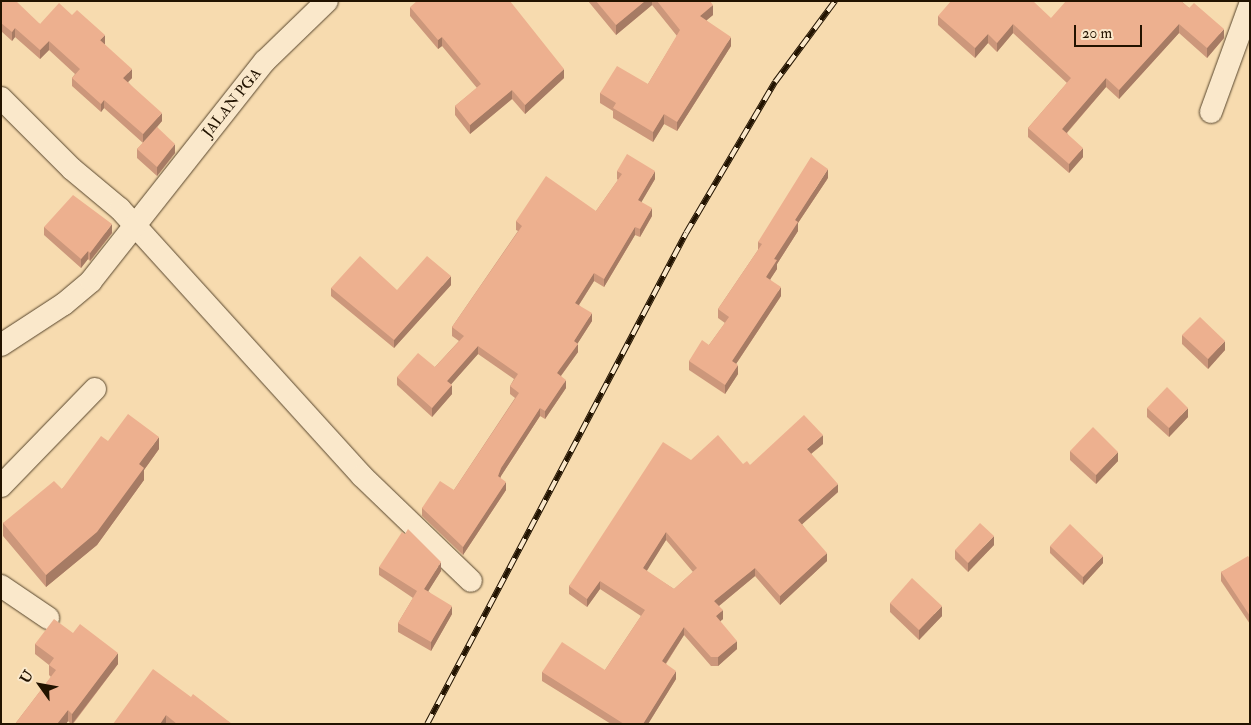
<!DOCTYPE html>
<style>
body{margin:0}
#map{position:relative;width:1251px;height:725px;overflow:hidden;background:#f7dbaf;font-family:"IM FELL Double Pica",serif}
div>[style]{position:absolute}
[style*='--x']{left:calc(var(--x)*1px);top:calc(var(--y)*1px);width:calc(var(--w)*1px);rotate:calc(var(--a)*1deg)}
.roads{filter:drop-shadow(0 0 1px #57452c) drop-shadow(0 0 1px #57452c)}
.minor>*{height:22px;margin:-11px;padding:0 11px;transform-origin:11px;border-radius:11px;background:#fae8cb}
.rail>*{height:5.5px;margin-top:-2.75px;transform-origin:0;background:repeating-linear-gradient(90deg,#fae8cb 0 11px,#221300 0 22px);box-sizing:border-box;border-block:1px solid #221300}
.wall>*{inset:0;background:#cc977b}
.shaded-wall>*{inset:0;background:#a67b64}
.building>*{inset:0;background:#edb08f}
span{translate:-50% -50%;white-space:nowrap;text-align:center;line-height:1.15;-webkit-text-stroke:4px #fae8cb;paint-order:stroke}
.street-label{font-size:15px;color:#221300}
.frame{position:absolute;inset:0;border:2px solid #221300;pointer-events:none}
.north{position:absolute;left:15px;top:660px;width:50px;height:50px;-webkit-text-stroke:4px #fae8cb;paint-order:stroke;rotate:302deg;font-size:14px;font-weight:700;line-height:20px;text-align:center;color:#221300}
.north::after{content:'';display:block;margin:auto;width:18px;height:22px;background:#221300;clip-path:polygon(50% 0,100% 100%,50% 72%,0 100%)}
.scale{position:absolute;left:1074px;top:25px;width:68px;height:22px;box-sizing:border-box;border:2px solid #221300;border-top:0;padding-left:6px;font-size:15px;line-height:18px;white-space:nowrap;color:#221300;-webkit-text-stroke:4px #fae8cb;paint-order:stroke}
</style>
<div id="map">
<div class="roads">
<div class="minor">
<i style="--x:1;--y:98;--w:100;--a:45"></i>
<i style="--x:72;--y:169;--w:62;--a:39.8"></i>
<i style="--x:120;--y:209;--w:360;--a:47.8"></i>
<i style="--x:362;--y:476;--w:151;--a:43.9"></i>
<i style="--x:1211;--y:112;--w:114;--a:-70"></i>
<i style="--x:1;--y:345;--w:75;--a:-33.1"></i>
<i style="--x:64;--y:304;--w:35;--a:-40"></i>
<i style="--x:91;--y:281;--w:280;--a:-51.7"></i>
<i style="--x:265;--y:61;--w:86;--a:-44.1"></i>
<i style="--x:1;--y:486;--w:135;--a:-45.9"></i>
<i style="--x:1;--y:586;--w:57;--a:34.2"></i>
</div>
</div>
<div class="rail">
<i style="--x:427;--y:724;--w:555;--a:-62.19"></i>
<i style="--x:686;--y:233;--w:175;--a:-59.5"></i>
<i style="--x:775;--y:82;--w:101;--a:-53.5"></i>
</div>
<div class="wall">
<i style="clip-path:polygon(1px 1px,40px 24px,105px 44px,104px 44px,132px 78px,128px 82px,162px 121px,157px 127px,175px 153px,157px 176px,137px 158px,137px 149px,143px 143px,104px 108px,101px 112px,72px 86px,72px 78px,75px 74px,49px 50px,40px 59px,15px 37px,12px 41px,1px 31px)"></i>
<i style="clip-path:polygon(588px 1px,710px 1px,713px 15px,706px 20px,731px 46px,677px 131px,664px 124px,653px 142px,613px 118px,613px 111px,600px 103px,600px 93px,648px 84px,677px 36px,652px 5px,616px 35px)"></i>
<i style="clip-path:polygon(1181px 1px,1224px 38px,1207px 58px,1179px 33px,1119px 99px,1106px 87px,1067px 133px,1083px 157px,1069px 173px,1028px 137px,1028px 128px,1067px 83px,1013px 33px,997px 52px,988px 43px,975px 58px,938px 25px,938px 16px,1051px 18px)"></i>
<i style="clip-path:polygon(410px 7px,564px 78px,525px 114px,512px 99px,470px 134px,455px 115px,455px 106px,477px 88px,442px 46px,438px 49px,410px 16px)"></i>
<i style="clip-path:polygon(617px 171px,655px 179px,641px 202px,652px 216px,640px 237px,635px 235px,604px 287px,594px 281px,579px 305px,592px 321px,577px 344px,578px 352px,561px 376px,566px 388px,545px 419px,540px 416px,501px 476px,500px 478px,506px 490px,463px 555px,422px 516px,422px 508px,454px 490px,515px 398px,510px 394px,510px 386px,514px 379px,478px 354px,451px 384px,452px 394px,432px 417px,397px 385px,397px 377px,435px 367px,459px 341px,452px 336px,452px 327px,518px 231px,516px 230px,516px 221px,596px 211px,618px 180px,617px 179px)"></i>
<i style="clip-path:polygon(828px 178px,798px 223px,798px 231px,777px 264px,777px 269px,770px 279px,781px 296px,736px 364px,738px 374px,725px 394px,689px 370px,689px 361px,709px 345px,725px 323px,718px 318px,718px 309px,758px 250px,758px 242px)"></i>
<i style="clip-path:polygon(44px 227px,112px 233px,90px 261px,88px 259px,81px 268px,44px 235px)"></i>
<i style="clip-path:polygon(451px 285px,394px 348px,331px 296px,331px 288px,397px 290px)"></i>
<i style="clip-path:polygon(1182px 335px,1225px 350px,1208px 369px,1182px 344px)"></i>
<i style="clip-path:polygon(1147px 408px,1188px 417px,1169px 437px,1147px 417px)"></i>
<i style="clip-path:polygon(108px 441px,159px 449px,144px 470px,144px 480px,97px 545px,46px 587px,3px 536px,3px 523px,62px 489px)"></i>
<i style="clip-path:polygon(evenodd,823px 444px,811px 454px,838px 492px,802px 524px,827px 561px,780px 605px,755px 576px,719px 606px,723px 619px,720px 621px,737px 649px,718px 666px,711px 666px,684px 635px,666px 664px,676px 679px,648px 724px,611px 724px,542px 681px,542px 672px,605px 670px,641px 616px,600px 589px,587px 607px,569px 594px,569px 586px,691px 460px,750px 465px,823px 444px,666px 540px,693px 572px,674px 589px,646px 571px,666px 540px)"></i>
<i style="clip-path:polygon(1070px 451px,1118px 461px,1096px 484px,1070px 460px)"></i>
<i style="clip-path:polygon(994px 545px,968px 572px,955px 559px,955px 550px)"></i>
<i style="clip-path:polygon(1050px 546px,1103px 563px,1083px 585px,1050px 553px)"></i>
<i style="clip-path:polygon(1250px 559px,1250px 624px,1221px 581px,1221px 572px)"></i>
<i style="clip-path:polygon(379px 567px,441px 571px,428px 591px,452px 614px,431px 651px,398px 632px,398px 623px,413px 598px,379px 575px)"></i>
<i style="clip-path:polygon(890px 603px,942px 616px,919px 640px,890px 612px)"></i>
<i style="clip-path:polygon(73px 633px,118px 664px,73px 724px,71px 724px,68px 721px,66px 724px,15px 724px,51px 677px,49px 675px,49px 665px,35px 654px,35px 644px)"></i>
<i style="clip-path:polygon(191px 697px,232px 724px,113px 724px)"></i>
</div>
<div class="shaded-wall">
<i style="clip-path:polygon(645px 1px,652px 1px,652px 5px,616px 35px,616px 25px)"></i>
<i style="clip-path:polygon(713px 5px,713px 15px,700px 26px,700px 16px)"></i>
<i style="clip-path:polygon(1013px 24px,1013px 33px,997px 52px,997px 43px)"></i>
<i style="clip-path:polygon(1179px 24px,1179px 33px,1119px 99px,1119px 90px)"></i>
<i style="clip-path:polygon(15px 28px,15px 37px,12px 41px,12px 32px)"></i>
<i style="clip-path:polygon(1224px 29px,1224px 38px,1207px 58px,1207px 48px)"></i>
<i style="clip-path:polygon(988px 34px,988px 43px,975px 58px,975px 48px)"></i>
<i style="clip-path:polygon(105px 35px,105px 44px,100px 49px,100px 40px)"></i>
<i style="clip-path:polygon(442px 37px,442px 46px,438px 49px,438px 40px)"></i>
<i style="clip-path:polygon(731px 37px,731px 46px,677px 131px,677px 122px)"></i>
<i style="clip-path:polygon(49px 41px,49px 50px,40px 59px,40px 50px)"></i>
<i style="clip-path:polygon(132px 69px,132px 78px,123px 87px,123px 78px)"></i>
<i style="clip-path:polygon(564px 69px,564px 78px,525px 114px,525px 105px)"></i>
<i style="clip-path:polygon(1106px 78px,1106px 87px,1062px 138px,1062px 129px)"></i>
<i style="clip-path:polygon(512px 90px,512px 99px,470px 134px,470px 125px)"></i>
<i style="clip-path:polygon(104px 100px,104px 108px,101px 112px,101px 104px)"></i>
<i style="clip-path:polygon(162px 113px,162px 121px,143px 143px,143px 134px)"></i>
<i style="clip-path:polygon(664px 114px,664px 124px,653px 142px,653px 132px)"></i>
<i style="clip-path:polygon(175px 144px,175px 153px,157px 176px,157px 167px)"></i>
<i style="clip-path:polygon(1083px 148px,1083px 157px,1069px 173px,1069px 164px)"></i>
<i style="clip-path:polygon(828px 169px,828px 178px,798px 223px,798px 231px,777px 264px,777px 269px,766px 286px,766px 277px,774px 259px,795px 220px)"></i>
<i style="clip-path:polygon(655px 171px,655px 179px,638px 208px,638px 200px)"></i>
<i style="clip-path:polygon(652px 208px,652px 216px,640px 237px,640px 229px)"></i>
<i style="clip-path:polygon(112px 224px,112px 233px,90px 261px,90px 253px)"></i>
<i style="clip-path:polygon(635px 227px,635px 235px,604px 287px,604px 279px)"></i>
<i style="clip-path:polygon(88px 251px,88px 259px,81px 268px,81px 259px)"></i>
<i style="clip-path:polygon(594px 273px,594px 281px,575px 311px,575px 303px)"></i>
<i style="clip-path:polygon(451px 276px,451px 285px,394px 348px,394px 340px)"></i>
<i style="clip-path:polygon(781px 287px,781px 296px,732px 370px,732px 361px)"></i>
<i style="clip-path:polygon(592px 313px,592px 321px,576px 346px,578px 344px,578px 352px,557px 381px,557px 373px,574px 341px)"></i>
<i style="clip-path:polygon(1225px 341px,1225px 350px,1208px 369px,1208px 359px)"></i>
<i style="clip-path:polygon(478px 346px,478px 354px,447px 389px,447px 381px)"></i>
<i style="clip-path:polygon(738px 365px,738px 374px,725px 394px,725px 385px)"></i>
<i style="clip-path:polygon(566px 380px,566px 388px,545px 419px,545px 411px)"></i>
<i style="clip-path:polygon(452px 385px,452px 394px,432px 417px,432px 408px)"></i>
<i style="clip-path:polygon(540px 408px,540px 416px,501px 476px,498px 484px,498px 476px,501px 468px)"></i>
<i style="clip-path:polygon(1188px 408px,1188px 417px,1169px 437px,1169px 428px)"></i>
<i style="clip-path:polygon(823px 435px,823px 444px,807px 457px,807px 449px)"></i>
<i style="clip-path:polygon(159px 437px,159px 449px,144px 470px,144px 480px,97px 545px,46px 587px,46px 575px,139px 464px)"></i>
<i style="clip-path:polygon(1118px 452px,1118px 461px,1096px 484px,1096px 475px)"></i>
<i style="clip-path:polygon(506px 482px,506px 490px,463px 555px,463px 547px)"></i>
<i style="clip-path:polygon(838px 484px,838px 492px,798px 528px,798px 520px)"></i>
<i style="clip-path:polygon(666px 532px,666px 540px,643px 577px,643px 568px)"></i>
<i style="clip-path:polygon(994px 536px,994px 545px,968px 572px,968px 563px)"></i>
<i style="clip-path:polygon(827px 553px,827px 561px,780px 605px,780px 596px)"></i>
<i style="clip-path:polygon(1103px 556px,1103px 563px,1083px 585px,1083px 577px)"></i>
<i style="clip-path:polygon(441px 562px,441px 571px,424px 598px,424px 589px)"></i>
<i style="clip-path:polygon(755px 568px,755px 576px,714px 610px,714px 601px)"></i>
<i style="clip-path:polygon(600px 581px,600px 589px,587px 607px,587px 599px)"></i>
<i style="clip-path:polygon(452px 606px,452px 614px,431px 651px,431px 642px)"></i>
<i style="clip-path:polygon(942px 606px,942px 616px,919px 640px,919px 630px)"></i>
<i style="clip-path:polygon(723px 610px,723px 619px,716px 625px,716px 616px)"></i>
<i style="clip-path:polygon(684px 627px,684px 635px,662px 669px,662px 661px)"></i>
<i style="clip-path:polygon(737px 641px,737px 649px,718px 666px,718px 657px)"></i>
<i style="clip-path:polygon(118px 653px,118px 664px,72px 724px,72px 714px)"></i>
<i style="clip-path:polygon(676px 671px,676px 679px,648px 724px,643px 724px)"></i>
<i style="clip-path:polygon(68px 710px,68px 721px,66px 724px,57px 724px)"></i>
<i style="clip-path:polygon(166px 715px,166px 724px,160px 724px)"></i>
</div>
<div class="building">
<i style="clip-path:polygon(1px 1px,16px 1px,40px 24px,59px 3px,72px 15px,77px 10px,105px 35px,100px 40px,132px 69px,123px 78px,162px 113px,143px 134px,104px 100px,101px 104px,72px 78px,80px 69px,49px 41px,40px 50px,15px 28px,12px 32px,1px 23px)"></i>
<i style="clip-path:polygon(417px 1px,510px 1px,564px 69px,525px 105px,512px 90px,470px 125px,455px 106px,481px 84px,442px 37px,438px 40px,410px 7px)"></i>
<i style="clip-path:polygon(596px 1px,645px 1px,616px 25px)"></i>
<i style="clip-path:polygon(657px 1px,710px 1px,713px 5px,700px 16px,731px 37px,677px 122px,664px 114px,653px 132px,613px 108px,616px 103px,600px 93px,617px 66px,648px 84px,680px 30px)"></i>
<i style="clip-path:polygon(951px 1px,1033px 1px,1051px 18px,1066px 1px,1181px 1px,1189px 8px,1194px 3px,1224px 29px,1207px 48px,1179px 24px,1119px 90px,1106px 78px,1062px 129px,1083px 148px,1069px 164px,1028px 128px,1071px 78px,1013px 24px,997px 43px,988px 34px,975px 48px,938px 16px)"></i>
<i style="clip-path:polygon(157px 127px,175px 144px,157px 167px,137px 149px)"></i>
<i style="clip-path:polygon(627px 154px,655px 171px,638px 200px,652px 208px,640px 229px,635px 227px,604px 279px,594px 273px,575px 303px,592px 313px,574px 341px,578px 344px,557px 373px,566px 380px,545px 411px,540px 408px,501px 468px,498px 476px,506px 482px,463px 547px,422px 508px,440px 481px,454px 490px,519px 393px,510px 386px,518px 374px,478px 346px,447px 381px,452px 385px,432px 408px,397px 377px,418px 353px,435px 367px,464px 336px,452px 327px,522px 226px,516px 221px,546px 176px,596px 211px,622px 174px,617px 171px)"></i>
<i style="clip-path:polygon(811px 157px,828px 169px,795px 220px,798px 222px,774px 259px,777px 260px,766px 277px,781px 287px,732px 361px,738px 365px,725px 385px,689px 361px,702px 340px,709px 345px,729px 317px,718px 309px,762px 244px,758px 242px)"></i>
<i style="clip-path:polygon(73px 195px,112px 224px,90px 253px,88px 251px,81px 259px,44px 227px)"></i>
<i style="clip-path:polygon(360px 256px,397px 290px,427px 256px,451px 276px,394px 340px,331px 288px)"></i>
<i style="clip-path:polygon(1200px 317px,1225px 341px,1208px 359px,1182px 335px)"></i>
<i style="clip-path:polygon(1167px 387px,1188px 408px,1169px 428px,1147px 408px)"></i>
<i style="clip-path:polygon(128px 414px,159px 437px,139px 464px,144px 468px,97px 532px,46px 575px,3px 523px,54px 481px,62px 489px,101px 436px,108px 441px)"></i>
<i style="clip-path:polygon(evenodd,804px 415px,823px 435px,807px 449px,838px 484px,798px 520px,827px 553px,780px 596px,755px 568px,714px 601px,723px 610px,716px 616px,737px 641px,718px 657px,711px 657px,684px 627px,662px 661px,676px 671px,643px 724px,624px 724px,542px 672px,562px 642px,605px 670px,645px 610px,600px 581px,587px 599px,569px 586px,663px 442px,691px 460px,718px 435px,743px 464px,747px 461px,750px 465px,804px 415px,666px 532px,697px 568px,674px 589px,643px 568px,666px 532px)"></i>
<i style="clip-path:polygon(1093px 427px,1118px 452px,1096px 475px,1070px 451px)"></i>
<i style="clip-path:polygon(980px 523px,994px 536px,968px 563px,955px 550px)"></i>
<i style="clip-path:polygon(1070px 524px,1103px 556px,1083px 577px,1050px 546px)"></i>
<i style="clip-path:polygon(408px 529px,441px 562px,424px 589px,452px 606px,431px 642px,398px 623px,417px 591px,379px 567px,402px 532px,405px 534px)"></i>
<i style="clip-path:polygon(1248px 556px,1250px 559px,1250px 616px,1221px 572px)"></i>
<i style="clip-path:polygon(912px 578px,942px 606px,919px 630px,890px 603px)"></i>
<i style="clip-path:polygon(54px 619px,73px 633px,80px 624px,118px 653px,72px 714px,68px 710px,57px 724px,15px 724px,56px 670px,49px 665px,54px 658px,35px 644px)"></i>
<i style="clip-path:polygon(153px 669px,191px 697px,193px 694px,232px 724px,177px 724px,166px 715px,160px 724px,113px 724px)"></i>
</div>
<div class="street-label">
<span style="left:232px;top:103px;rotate:-51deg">JALAN PGA</span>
</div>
<div class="frame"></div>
<div class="north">U</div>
<div class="scale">20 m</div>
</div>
